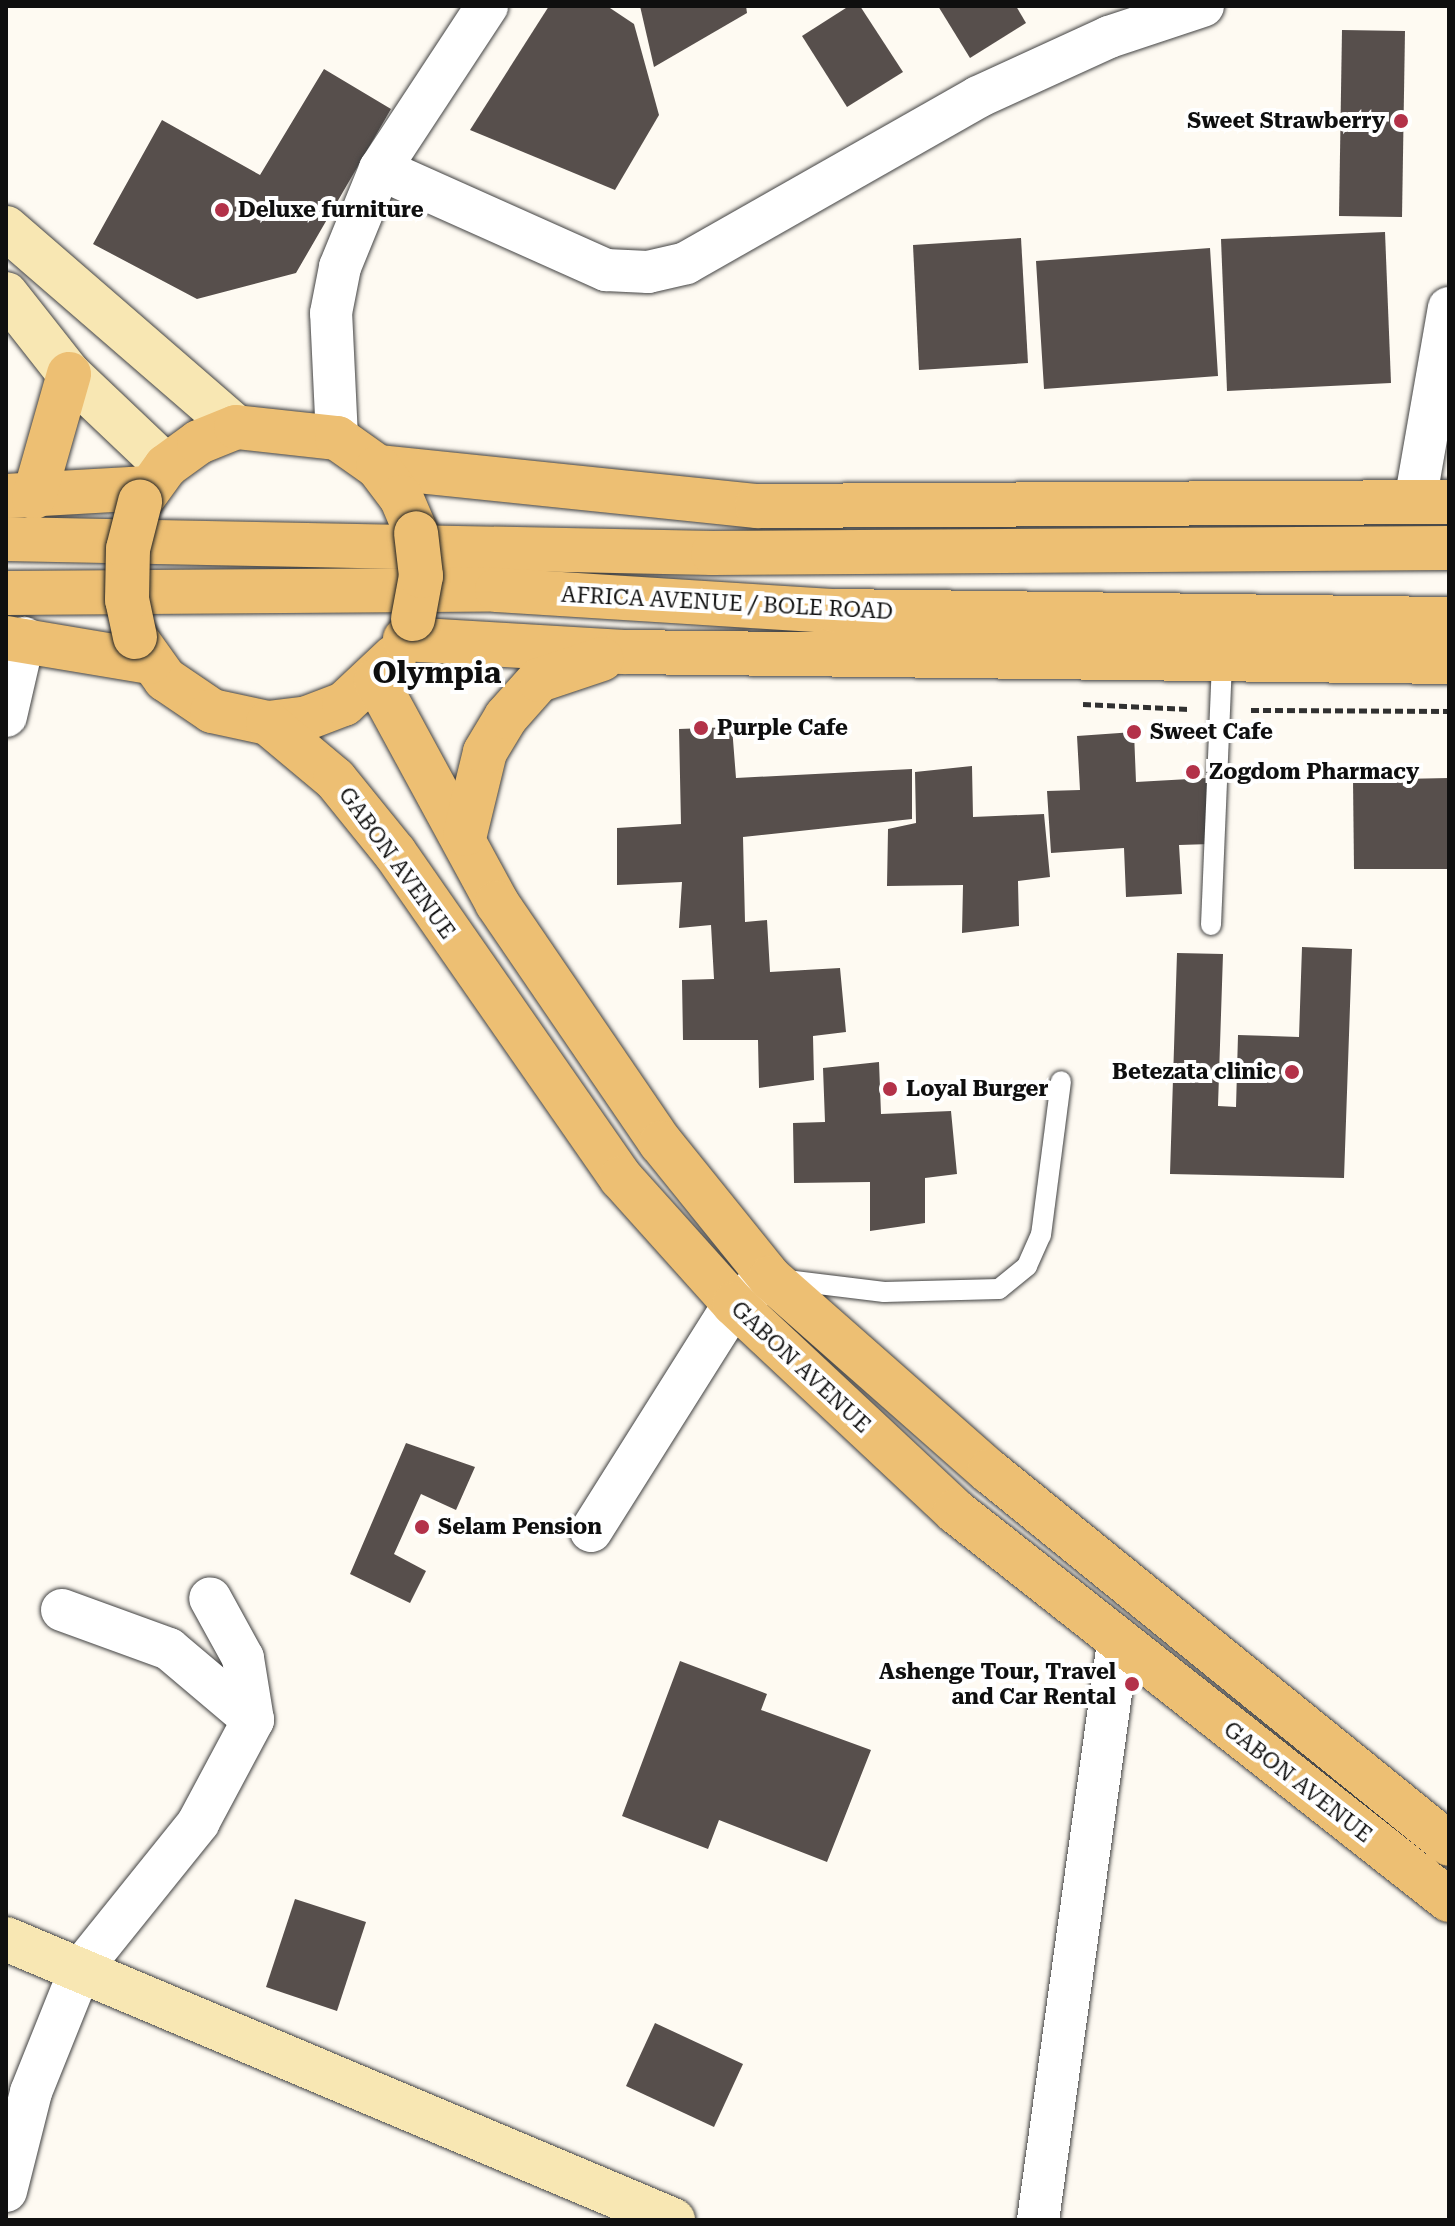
<!DOCTYPE html>
<style>
body{margin:0}
#map{position:relative;width:1455px;height:2226px;overflow:hidden;background:#fefaf2;font-family:"Roboto Serif",serif}
div>[style]{position:absolute}
[style*='--x']{left:calc(var(--x)*1px);top:calc(var(--y)*1px);width:calc(var(--w)*1px);rotate:calc(var(--a)*1deg)}
.building>*{inset:0;background:#574f4c}
.path>*{height:5px;margin-top:-2.5px;transform-origin:0;background:repeating-linear-gradient(90deg,#313131 0 8px,transparent 0 12px)}
.roads{filter:drop-shadow(0 0 2px #424242) drop-shadow(0 0 2px #424242)}
.lane>*{height:20px;margin:-10px;padding:0 10px;transform-origin:10px;border-radius:10px;background:#fff}
.street>*{height:42px;margin:-21px;padding:0 21px;transform-origin:21px;border-radius:21px;background:#fff}
.secondary>*{height:44px;margin:-22px;padding:0 22px;transform-origin:22px;border-radius:22px;background:#f8e7b3}
.primary>*{height:44px;margin:-22px;padding:0 22px;transform-origin:22px;border-radius:22px;background:#edbf73}
.bridges{filter:drop-shadow(0 0 2px #202020) drop-shadow(0 0 2px #202020)}
.primary-bridge>*{height:44px;margin:-22px;padding:0 22px;transform-origin:22px;border-radius:22px;background:#edbf73}
.dots>*{width:22px;height:22px;translate:-50% -50%;box-sizing:border-box;border:4px solid #fff;border-radius:50%}
span{translate:-50% -50%;white-space:nowrap;text-align:center;line-height:1.15;-webkit-text-stroke:8px #fff;paint-order:stroke}
.poi-label{font-size:22px;color:#0f0f0f;font-weight:700}
.right{translate:-100% -50%;text-align:right}
.left{translate:0 -50%;text-align:left}
.street-label{font-size:22px;color:#0f0f0f}
.district-label{font-size:30px;color:#0f0f0f;font-weight:700}
.frame{position:absolute;inset:0;border:8px solid #0f0f0f;pointer-events:none}
</style>
<div id="map">
<div class="building">
<i style="clip-path:polygon(549px 6px,607px 6px,634px 24px,659px 115px,615px 190px,470px 130px)"></i>
<i style="clip-path:polygon(640px 6px,746px 6px,747px 13px,654px 67px)"></i>
<i style="clip-path:polygon(849px 6px,860px 6px,903px 72px,847px 107px,802px 36px)"></i>
<i style="clip-path:polygon(938px 6px,1016px 6px,1026px 23px,970px 58px)"></i>
<i style="clip-path:polygon(1342px 30px,1405px 31px,1402px 217px,1339px 216px)"></i>
<i style="clip-path:polygon(324px 69px,391px 109px,296px 273px,197px 299px,93px 244px,162px 120px,260px 175px)"></i>
<i style="clip-path:polygon(1385px 232px,1391px 383px,1227px 391px,1221px 239px)"></i>
<i style="clip-path:polygon(1021px 238px,1028px 363px,919px 370px,913px 245px)"></i>
<i style="clip-path:polygon(1210px 248px,1218px 376px,1044px 389px,1036px 261px)"></i>
<i style="clip-path:polygon(732px 727px,736px 778px,912px 769px,912px 819px,743px 837px,745px 922px,767px 920px,770px 972px,840px 968px,846px 1032px,813px 1036px,814px 1080px,759px 1088px,758px 1040px,683px 1040px,682px 980px,714px 979px,711px 925px,679px 928px,682px 882px,617px 885px,617px 828px,681px 824px,679px 729px)"></i>
<i style="clip-path:polygon(1134px 732px,1136px 782px,1207px 778px,1211px 844px,1179px 845px,1182px 894px,1126px 897px,1124px 848px,1051px 853px,1047px 791px,1080px 790px,1077px 736px)"></i>
<i style="clip-path:polygon(972px 766px,973px 817px,1044px 814px,1050px 877px,1018px 881px,1019px 926px,962px 933px,963px 885px,887px 886px,888px 829px,916px 823px,915px 772px)"></i>
<i style="clip-path:polygon(1449px 778px,1449px 869px,1354px 869px,1353px 780px)"></i>
<i style="clip-path:polygon(1302px 947px,1352px 949px,1344px 1178px,1170px 1174px,1177px 953px,1223px 954px,1218px 1106px,1236px 1107px,1238px 1035px,1299px 1037px)"></i>
<i style="clip-path:polygon(879px 1062px,881px 1114px,951px 1111px,957px 1174px,925px 1178px,925px 1223px,870px 1231px,870px 1182px,794px 1183px,793px 1123px,825px 1122px,823px 1068px)"></i>
<i style="clip-path:polygon(406px 1443px,475px 1467px,456px 1510px,421px 1494px,394px 1554px,426px 1571px,410px 1603px,350px 1574px)"></i>
<i style="clip-path:polygon(680px 1661px,767px 1694px,761px 1710px,871px 1750px,827px 1862px,719px 1820px,708px 1849px,622px 1816px)"></i>
<i style="clip-path:polygon(295px 1899px,366px 1922px,337px 2011px,266px 1987px)"></i>
<i style="clip-path:polygon(655px 2023px,743px 2064px,714px 2127px,626px 2086px)"></i>
</div>
<div class="path">
<i style="--x:1083;--y:704;--w:106;--a:2.7"></i>
<i style="--x:1251;--y:710;--w:198;--a:0.3"></i>
</div>
<div class="roads">
<div class="lane">
<i style="--x:1211;--y:925;--w:266;--a:-87.6"></i>
<i style="--x:778;--y:1279;--w:107;--a:7"></i>
<i style="--x:884;--y:1292;--w:115;--a:-1.5"></i>
<i style="--x:999;--y:1289;--w:36;--a:-39"></i>
<i style="--x:1027;--y:1266;--w:34;--a:-66"></i>
<i style="--x:1041;--y:1235;--w:155;--a:-82.6"></i>
</div>
<div class="street">
<i style="--x:380;--y:169;--w:248;--a:24.1"></i>
<i style="--x:606;--y:270;--w:42;--a:2.7"></i>
<i style="--x:648;--y:272;--w:39;--a:-13"></i>
<i style="--x:686;--y:263;--w:336;--a:-29.6"></i>
<i style="--x:978;--y:97;--w:144;--a:-24.6"></i>
<i style="--x:1109;--y:37;--w:99;--a:-18.3"></i>
<i style="--x:337;--y:438;--w:125;--a:-92.7"></i>
<i style="--x:331;--y:313;--w:47;--a:-78.9"></i>
<i style="--x:340;--y:267;--w:106;--a:-67.8"></i>
<i style="--x:380;--y:169;--w:195;--a:-56.7"></i>
<i style="--x:1415;--y:502;--w:197;--a:-80.1"></i>
<i style="--x:6;--y:716;--w:80;--a:-77"></i>
<i style="--x:591;--y:1531;--w:268;--a:-57.8"></i>
<i style="--x:734;--y:1304;--w:35;--a:-37"></i>
<i style="--x:62;--y:1610;--w:114;--a:20"></i>
<i style="--x:169;--y:1649;--w:110;--a:40.2"></i>
<i style="--x:6;--y:2191;--w:102;--a:-75.8"></i>
<i style="--x:31;--y:2092;--w:131;--a:-68.1"></i>
<i style="--x:80;--y:1970;--w:189;--a:-51.2"></i>
<i style="--x:198;--y:1823;--w:117;--a:-61.9"></i>
<i style="--x:253;--y:1720;--w:63;--a:-99.2"></i>
<i style="--x:243;--y:1658;--w:68;--a:-118.8"></i>
<i style="--x:1038;--y:2220;--w:583;--a:-82.11"></i>
</div>
<div class="secondary">
<i style="--x:6;--y:228;--w:304;--a:40.9"></i>
<i style="--x:6;--y:294;--w:102;--a:51.8"></i>
<i style="--x:69;--y:374;--w:134;--a:43.5"></i>
<i style="--x:6;--y:1939;--w:724;--a:22.85"></i>
</div>
<div class="primary">
<i style="--x:378;--y:467;--w:381;--a:5.9"></i>
<i style="--x:757;--y:506;--w:692;--a:-0.33"></i>
<i style="--x:6;--y:496;--w:142;--a:-3.2"></i>
<i style="--x:34;--y:497;--w:128;--a:-74.1"></i>
<i style="--x:140;--y:502;--w:44;--a:-54.2"></i>
<i style="--x:166;--y:466;--w:41;--a:-36"></i>
<i style="--x:199;--y:442;--w:40;--a:-22"></i>
<i style="--x:236;--y:427;--w:102;--a:6.2"></i>
<i style="--x:337;--y:438;--w:50;--a:35.3"></i>
<i style="--x:378;--y:467;--w:38;--a:53"></i>
<i style="--x:401;--y:497;--w:39;--a:67"></i>
<i style="--x:6;--y:539;--w:707;--a:1.13"></i>
<i style="--x:713;--y:553;--w:736;--a:-0.39"></i>
<i style="--x:6;--y:593;--w:491;--a:-0.4"></i>
<i style="--x:497;--y:590;--w:339;--a:3.6"></i>
<i style="--x:835;--y:611;--w:614;--a:0.75"></i>
<i style="--x:135;--y:637;--w:52;--a:54.5"></i>
<i style="--x:165;--y:679;--w:57;--a:34.2"></i>
<i style="--x:212;--y:711;--w:57;--a:12.1"></i>
<i style="--x:268;--y:723;--w:39;--a:-7"></i>
<i style="--x:307;--y:718;--w:40;--a:-21"></i>
<i style="--x:344;--y:704;--w:69;--a:-43.2"></i>
<i style="--x:6;--y:638;--w:146;--a:9.5"></i>
<i style="--x:405;--y:639;--w:218;--a:3.4"></i>
<i style="--x:623;--y:652;--w:826;--a:0.69"></i>
<i style="--x:376;--y:680;--w:254;--a:61.5"></i>
<i style="--x:497;--y:903;--w:291;--a:55.7"></i>
<i style="--x:661;--y:1143;--w:174;--a:51.1"></i>
<i style="--x:770;--y:1278;--w:292;--a:41.4"></i>
<i style="--x:989;--y:1471;--w:592;--a:39.04"></i>
<i style="--x:268;--y:723;--w:87;--a:39.9"></i>
<i style="--x:335;--y:779;--w:95;--a:51"></i>
<i style="--x:395;--y:853;--w:396;--a:55.2"></i>
<i style="--x:621;--y:1178;--w:169;--a:48.1"></i>
<i style="--x:734;--y:1304;--w:303;--a:43.1"></i>
<i style="--x:955;--y:1511;--w:629;--a:38.22"></i>
<i style="--x:465;--y:834;--w:84;--a:-76.3"></i>
<i style="--x:485;--y:752;--w:41;--a:-59"></i>
<i style="--x:506;--y:717;--w:50;--a:-48.3"></i>
<i style="--x:539;--y:680;--w:66;--a:-18.4"></i>
</div>
</div>
<div class="bridges">
<div class="primary-bridge">
<i style="--x:413;--y:619;--w:44;--a:-79.5"></i>
<i style="--x:421;--y:576;--w:43;--a:-96.6"></i>
<i style="--x:135;--y:637;--w:38;--a:-102"></i>
<i style="--x:127;--y:600;--w:51;--a:-88.9"></i>
<i style="--x:128;--y:549;--w:49;--a:-75.7"></i>
</div>
</div>
<div class="dots">
<i style="left:1401px;top:121px;background:#b33249"></i>
<i style="left:222px;top:210px;background:#b33249"></i>
<i style="left:701px;top:728px;background:#b33249"></i>
<i style="left:1134px;top:732px;background:#b33249"></i>
<i style="left:1193px;top:772px;background:#b33249"></i>
<i style="left:1292px;top:1072px;background:#b33249"></i>
<i style="left:890px;top:1089px;background:#b33249"></i>
<i style="left:422px;top:1527px;background:#b33249"></i>
<i style="left:1132px;top:1684px;background:#b33249"></i>
</div>
<div class="poi-label">
<span class="right" style="left:1385px;top:121px">Sweet Strawberry</span>
<span class="left" style="left:238px;top:210px">Deluxe furniture</span>
<span class="left" style="left:717px;top:728px">Purple Cafe</span>
<span class="left" style="left:1150px;top:732px">Sweet Cafe</span>
<span class="left" style="left:1209px;top:772px">Zogdom Pharmacy</span>
<span class="right" style="left:1276px;top:1072px">Betezata clinic</span>
<span class="left" style="left:906px;top:1089px">Loyal Burger</span>
<span class="left" style="left:438px;top:1527px">Selam Pension</span>
<span class="right" style="left:1116px;top:1684px">Ashenge Tour, Travel<br>and Car Rental</span>
</div>
<div class="street-label">
<span style="left:727px;top:603px;rotate:3deg">AFRICA AVENUE / BOLE ROAD</span>
<span style="left:397px;top:863px;rotate:54deg">GABON AVENUE</span>
<span style="left:801px;top:1367px;rotate:43deg">GABON AVENUE</span>
<span style="left:1298px;top:1782px;rotate:38deg">GABON AVENUE</span>
</div>
<div class="district-label">
<span style="left:437px;top:673px">Olympia</span>
</div>
<div class="frame"></div>
</div>
